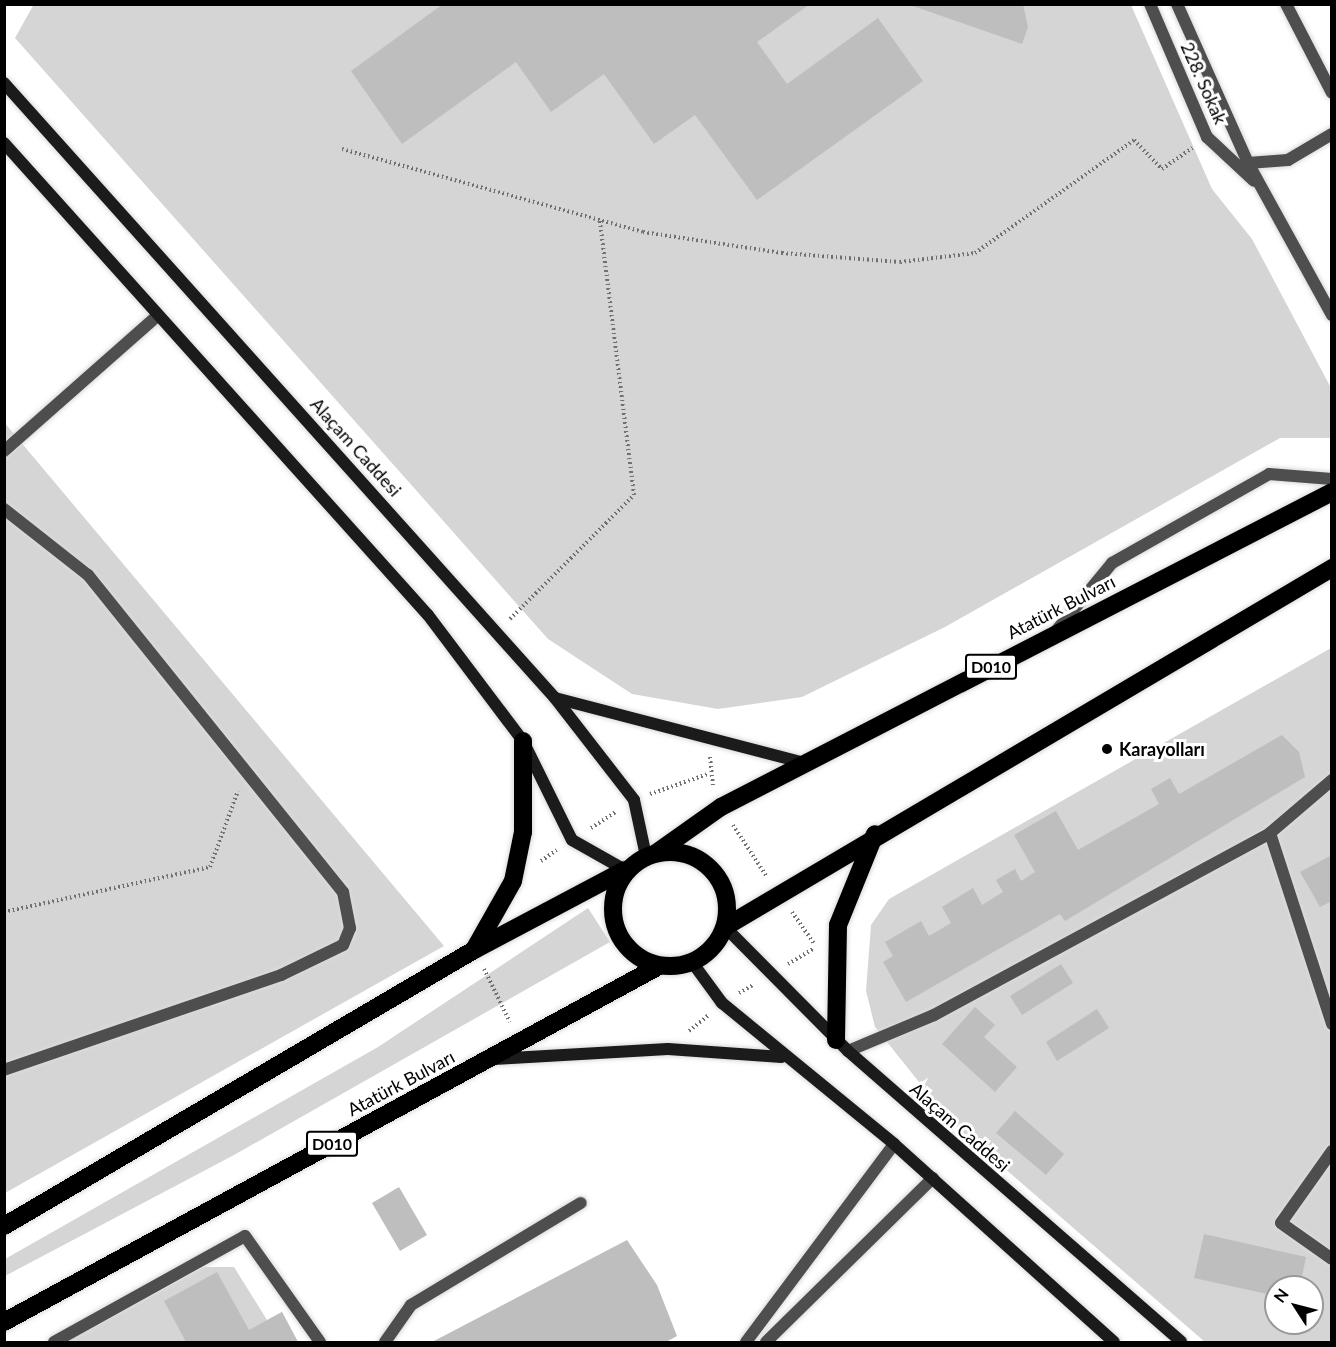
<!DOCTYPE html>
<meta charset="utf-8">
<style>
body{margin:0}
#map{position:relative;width:1336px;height:1347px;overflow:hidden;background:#fff;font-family:Lato,sans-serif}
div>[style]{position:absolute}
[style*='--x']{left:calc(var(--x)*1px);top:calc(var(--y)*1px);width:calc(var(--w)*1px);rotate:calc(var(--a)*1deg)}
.green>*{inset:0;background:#d5d5d5}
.building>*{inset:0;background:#bebebe}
.path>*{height:4px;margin-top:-2px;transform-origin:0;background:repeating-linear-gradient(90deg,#707070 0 1.5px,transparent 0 4.5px)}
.roads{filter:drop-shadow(0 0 2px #dbdbdb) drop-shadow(0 0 2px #dbdbdb)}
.lane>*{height:12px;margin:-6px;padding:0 6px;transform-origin:6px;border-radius:6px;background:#4e4e4e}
.street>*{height:12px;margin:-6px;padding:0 6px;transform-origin:6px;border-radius:6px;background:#4e4e4e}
.secondary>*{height:12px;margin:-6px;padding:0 6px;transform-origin:6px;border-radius:6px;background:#1b1b1b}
.highway>*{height:18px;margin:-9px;padding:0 9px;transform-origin:9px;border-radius:9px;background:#000}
.highway>.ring{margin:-9px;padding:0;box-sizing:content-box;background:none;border:18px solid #000;border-radius:50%}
.dots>*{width:16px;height:16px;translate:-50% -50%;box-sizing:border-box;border:3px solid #fff;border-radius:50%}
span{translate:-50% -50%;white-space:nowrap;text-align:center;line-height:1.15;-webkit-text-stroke:6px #fff;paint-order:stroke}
.shield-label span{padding:2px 4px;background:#fff;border:2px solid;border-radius:4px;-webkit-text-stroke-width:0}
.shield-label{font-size:16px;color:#000;font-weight:700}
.street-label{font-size:18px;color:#000}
.poi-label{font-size:18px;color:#000;font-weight:700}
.left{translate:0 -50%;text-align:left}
.frame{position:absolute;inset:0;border:6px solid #000;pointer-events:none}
.north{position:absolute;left:1264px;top:1275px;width:60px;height:60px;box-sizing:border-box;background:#fff;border:2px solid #999;border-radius:50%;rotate:306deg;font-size:16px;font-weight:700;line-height:24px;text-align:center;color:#000}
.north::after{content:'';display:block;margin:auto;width:21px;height:27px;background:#000;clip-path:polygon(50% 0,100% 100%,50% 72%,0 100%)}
</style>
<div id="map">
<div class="green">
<i style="clip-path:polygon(34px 4px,1131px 5px,1212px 189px,1252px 239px,1331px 388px,1331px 438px,1280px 438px,945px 627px,802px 697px,718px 709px,632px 694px,548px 639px,15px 38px)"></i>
<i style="clip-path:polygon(4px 422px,444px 946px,5px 1193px,4px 1193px)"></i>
<i style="clip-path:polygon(evenodd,1331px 648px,1331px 1342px,1205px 1342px,951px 1122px,875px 1027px,866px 991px,871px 925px,889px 899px,1331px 648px,1276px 1287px,1312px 1287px,1312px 1323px,1276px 1323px,1276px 1287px)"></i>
<i style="clip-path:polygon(588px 908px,610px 942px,234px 1155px,5px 1276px,5px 1259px,378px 1047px)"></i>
<i style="clip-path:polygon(204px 1267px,234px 1267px,267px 1320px,282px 1312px,298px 1342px,66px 1342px)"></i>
</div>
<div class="building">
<i style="clip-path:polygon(443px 4px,810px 4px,757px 42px,787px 84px,878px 18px,923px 81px,757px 200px,695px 115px,654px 144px,604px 74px,551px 112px,516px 62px,402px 144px,351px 71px)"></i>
<i style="clip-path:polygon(907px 4px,1023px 4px,1028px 27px,1022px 44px)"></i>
<i style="clip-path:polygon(1282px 735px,1299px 752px,1305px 777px,1065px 921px,1060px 914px,906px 1002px,883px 962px,893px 956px,885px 942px,921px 921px,929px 936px,951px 923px,942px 907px,973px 888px,982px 905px,1003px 892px,996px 880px,1015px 869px,1021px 881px,1035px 872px,1014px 835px,1056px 811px,1078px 850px,1159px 804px,1151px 789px,1170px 778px,1179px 794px)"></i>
<i style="clip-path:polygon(1332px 855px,1332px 901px,1320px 907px,1300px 872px)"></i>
<i style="clip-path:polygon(1061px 964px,1073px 983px,1022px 1015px,1010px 996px)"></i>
<i style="clip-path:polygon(975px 1007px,995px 1025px,984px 1037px,1017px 1067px,995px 1092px,942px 1044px)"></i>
<i style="clip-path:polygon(1097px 1009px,1109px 1028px,1057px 1061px,1046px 1042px)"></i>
<i style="clip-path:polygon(1015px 1111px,1064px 1154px,1046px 1175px,996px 1133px)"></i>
<i style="clip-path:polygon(399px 1187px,427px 1235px,400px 1251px,372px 1203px)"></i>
<i style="clip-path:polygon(1204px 1234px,1306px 1257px,1300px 1287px,1276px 1287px,1276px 1296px,1194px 1278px)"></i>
<i style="clip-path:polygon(627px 1240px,657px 1285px,677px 1336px,666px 1342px,432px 1342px)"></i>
<i style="clip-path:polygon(217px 1272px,249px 1330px,282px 1312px,298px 1342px,186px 1342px,164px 1301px)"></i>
</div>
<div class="path">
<i style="--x:342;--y:149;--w:312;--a:15.4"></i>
<i style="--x:643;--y:232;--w:141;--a:8.6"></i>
<i style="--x:782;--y:253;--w:118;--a:4.4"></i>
<i style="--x:900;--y:262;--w:76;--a:-6.8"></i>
<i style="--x:975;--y:253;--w:195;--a:-35.4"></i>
<i style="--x:1134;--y:140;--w:40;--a:46"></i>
<i style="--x:1162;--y:169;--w:37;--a:-35"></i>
<i style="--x:510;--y:619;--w:175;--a:-45"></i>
<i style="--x:634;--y:495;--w:276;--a:-97.1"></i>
<i style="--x:710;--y:757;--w:30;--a:84"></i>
<i style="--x:650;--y:794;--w:61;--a:-19"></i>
<i style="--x:733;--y:825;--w:62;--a:56.8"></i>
<i style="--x:591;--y:828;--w:31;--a:-33"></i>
<i style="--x:541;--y:861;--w:19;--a:-35"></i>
<i style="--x:4;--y:912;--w:211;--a:-12.3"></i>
<i style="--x:210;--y:867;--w:81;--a:-69.8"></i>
<i style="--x:792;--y:912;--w:38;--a:55"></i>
<i style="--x:788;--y:964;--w:31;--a:-31"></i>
<i style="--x:484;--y:969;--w:59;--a:63.9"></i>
<i style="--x:739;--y:993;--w:16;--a:-30"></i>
<i style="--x:689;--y:1031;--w:26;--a:-39"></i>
</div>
<div class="roads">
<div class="lane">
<i style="--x:54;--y:1342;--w:218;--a:-29"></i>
<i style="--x:245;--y:1236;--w:130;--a:54.7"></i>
<i style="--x:385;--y:1342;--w:45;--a:-54.9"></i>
<i style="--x:411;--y:1305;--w:198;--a:-31"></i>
<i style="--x:746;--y:1342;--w:247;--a:-53.2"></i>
<i style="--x:766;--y:1342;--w:234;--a:-44.5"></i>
</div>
<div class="street">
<i style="--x:1150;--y:4;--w:145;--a:66.8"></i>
<i style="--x:1207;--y:137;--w:64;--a:43.1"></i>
<i style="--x:1177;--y:4;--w:174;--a:65.9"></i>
<i style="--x:1248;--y:163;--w:174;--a:61.1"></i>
<i style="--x:1286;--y:4;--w:100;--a:62.7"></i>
<i style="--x:1248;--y:163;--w:40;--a:-4.3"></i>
<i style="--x:1288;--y:160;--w:51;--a:-30.6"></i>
<i style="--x:4;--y:451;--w:204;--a:-41.4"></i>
<i style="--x:4;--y:509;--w:107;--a:38.2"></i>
<i style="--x:88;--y:575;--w:407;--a:51.2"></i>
<i style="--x:343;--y:892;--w:37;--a:79"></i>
<i style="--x:350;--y:928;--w:18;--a:112"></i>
<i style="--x:343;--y:945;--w:69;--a:154.2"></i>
<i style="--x:281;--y:975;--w:293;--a:161.1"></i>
<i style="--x:1056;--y:631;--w:88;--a:-50.5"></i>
<i style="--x:1112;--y:563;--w:180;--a:-29.5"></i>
<i style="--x:1269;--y:474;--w:63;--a:4.5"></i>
<i style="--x:1270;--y:833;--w:201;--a:72"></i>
<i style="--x:848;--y:1051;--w:93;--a:-22.7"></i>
<i style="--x:934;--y:1015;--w:382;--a:-28.4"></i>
<i style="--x:1270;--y:833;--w:82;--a:-40.5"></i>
<i style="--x:1332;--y:1151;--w:88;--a:125.3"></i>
<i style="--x:1281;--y:1223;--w:62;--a:35.2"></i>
</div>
<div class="secondary">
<i style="--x:4;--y:83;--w:826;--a:48.14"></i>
<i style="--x:555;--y:698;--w:129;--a:52.2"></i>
<i style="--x:634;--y:800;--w:57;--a:77.9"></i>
<i style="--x:4;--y:143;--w:634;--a:48.07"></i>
<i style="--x:428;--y:615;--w:158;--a:53"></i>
<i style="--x:523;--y:741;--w:110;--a:63.7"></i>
<i style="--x:572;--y:840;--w:61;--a:29.5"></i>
<i style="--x:555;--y:698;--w:258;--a:14.6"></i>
<i style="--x:725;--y:927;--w:175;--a:45.2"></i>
<i style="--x:848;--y:1051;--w:442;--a:41.1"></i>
<i style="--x:692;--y:962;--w:51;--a:53.8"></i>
<i style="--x:722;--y:1003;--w:222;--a:39.3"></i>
<i style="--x:894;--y:1144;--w:296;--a:42"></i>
<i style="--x:494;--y:1059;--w:174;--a:-3.3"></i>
<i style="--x:668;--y:1049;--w:114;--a:4"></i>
</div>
<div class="highway">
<i class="ring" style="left:613px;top:852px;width:96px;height:96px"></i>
<i style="--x:656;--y:853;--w:80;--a:-35.3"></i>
<i style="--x:721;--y:807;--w:687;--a:-27.27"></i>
<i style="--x:725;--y:927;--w:705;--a:-30.6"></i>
<i style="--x:474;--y:950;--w:79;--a:-60.5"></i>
<i style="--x:513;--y:881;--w:50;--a:-78.5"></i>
<i style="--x:523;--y:832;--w:91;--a:-90"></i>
<i style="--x:836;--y:1040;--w:115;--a:-89"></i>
<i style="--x:838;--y:925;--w:98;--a:-67.9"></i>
<i style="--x:4;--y:1226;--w:545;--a:-30.42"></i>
<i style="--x:474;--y:950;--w:171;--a:-27.9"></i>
<i style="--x:4;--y:1322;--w:745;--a:-28.52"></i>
</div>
</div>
<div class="dots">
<i style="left:1107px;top:749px;background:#000"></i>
</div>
<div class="shield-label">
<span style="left:991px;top:667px">D010</span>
<span style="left:332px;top:1144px">D010</span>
</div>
<div class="street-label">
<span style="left:1204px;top:83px;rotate:66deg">228. Sokak</span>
<span style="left:356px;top:447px;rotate:48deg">Alaçam Caddesi</span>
<span style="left:1061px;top:607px;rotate:-27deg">Atatürk Bulvarı</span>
<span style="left:401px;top:1083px;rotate:-28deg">Atatürk Bulvarı</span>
<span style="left:960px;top:1127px;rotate:41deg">Alaçam Caddesi</span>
</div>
<div class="poi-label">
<span class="left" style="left:1119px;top:749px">Karayolları</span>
</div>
<div class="frame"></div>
<div class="north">N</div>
</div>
